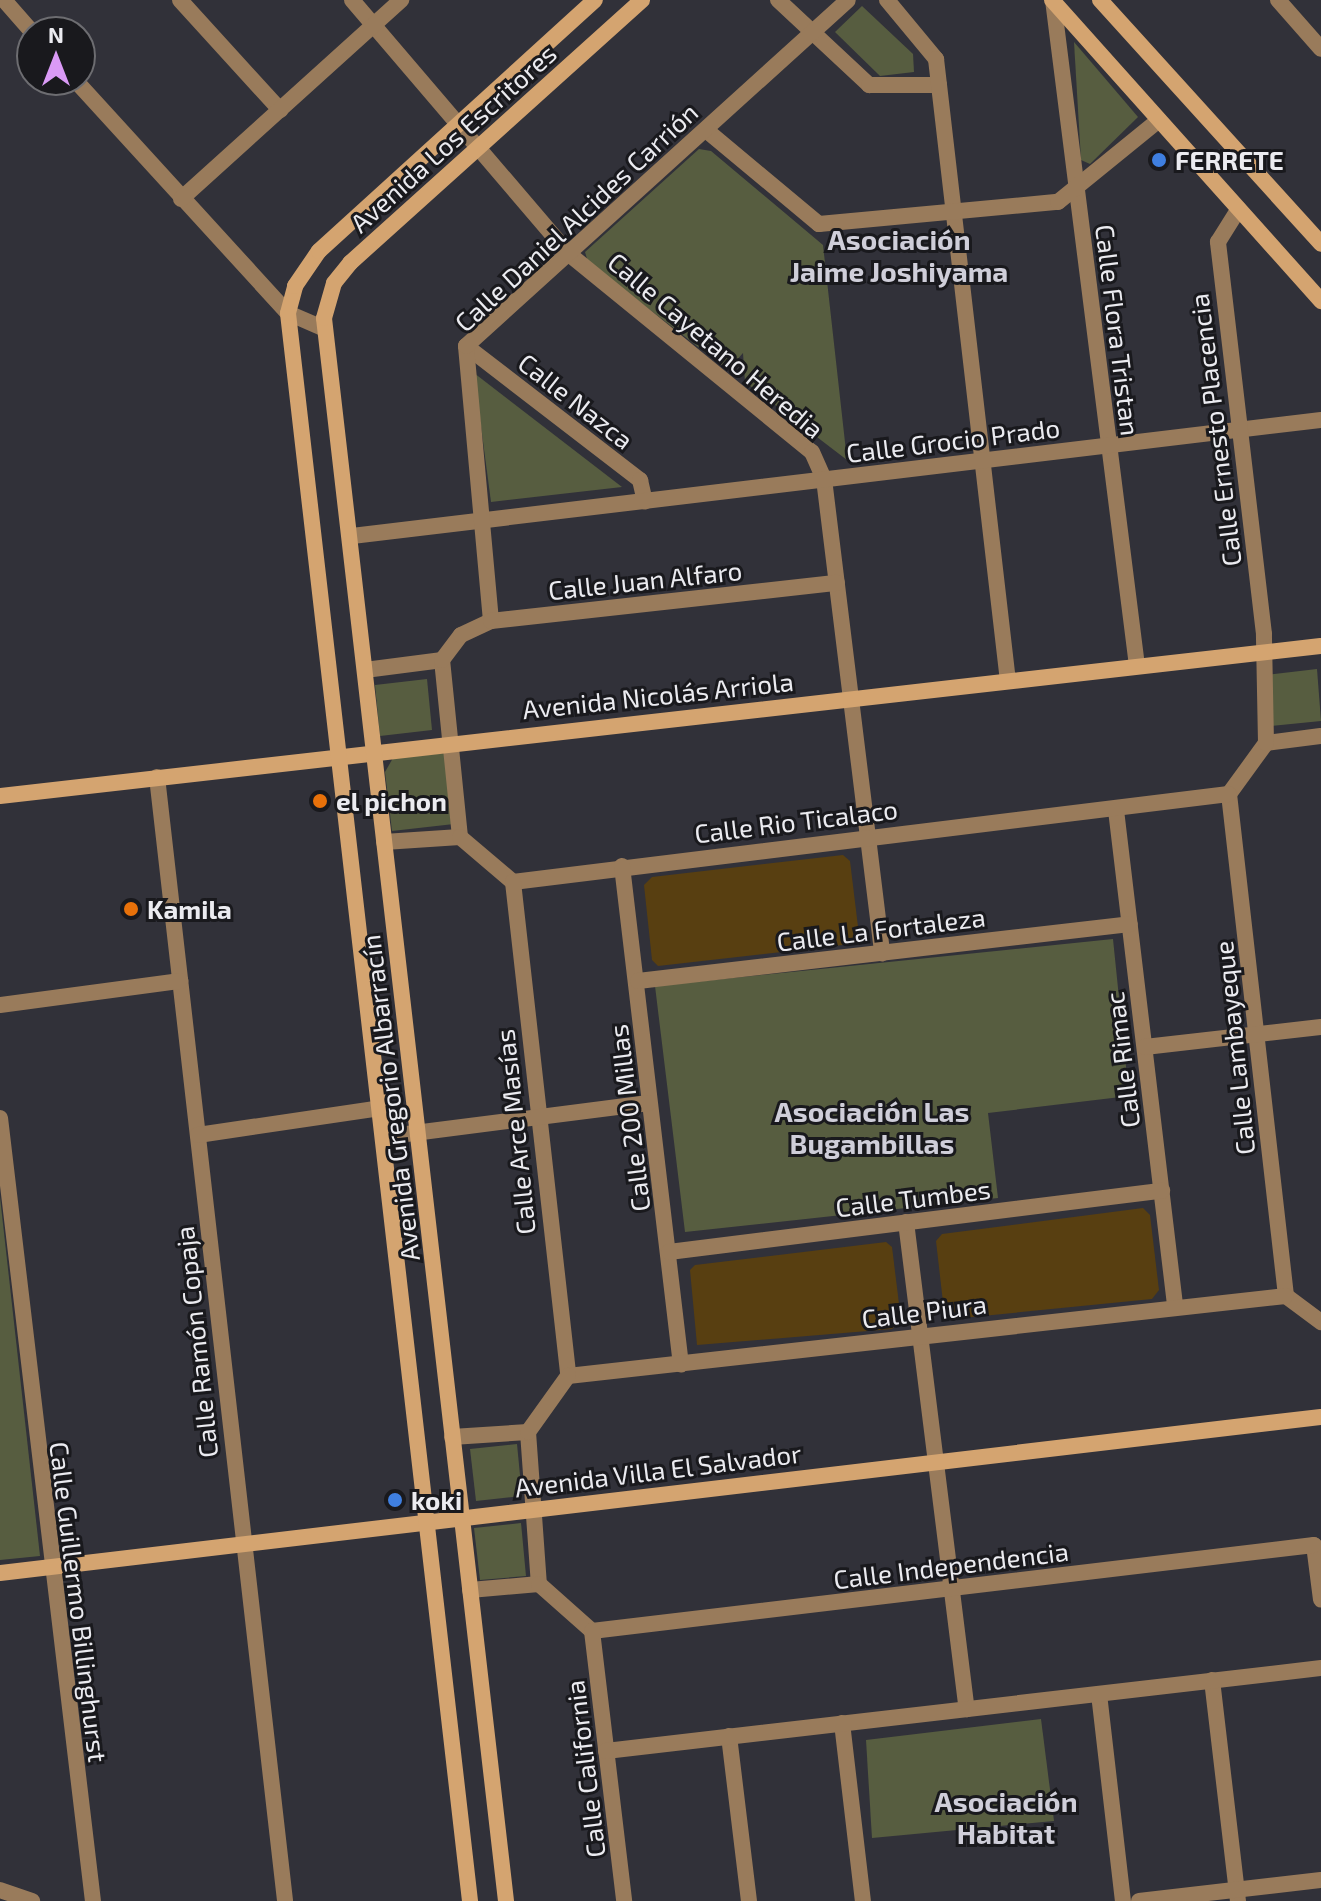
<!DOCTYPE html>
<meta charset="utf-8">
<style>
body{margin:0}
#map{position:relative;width:1321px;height:1901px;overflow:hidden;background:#313139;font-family:"Exo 2",sans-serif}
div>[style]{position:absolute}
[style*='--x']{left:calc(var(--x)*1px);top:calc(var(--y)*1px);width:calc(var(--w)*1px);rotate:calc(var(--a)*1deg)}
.green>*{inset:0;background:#575d40}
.building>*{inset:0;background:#583f11}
.street>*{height:16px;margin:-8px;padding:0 8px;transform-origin:8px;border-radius:8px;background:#997b5b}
.secondary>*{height:16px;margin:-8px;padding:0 8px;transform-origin:8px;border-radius:8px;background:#d4a470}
.dots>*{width:22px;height:22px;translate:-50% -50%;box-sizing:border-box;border:4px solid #19191d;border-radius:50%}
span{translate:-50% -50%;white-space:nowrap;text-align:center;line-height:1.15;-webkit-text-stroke:6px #19191d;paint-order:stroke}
.street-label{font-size:26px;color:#ebebf0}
.poi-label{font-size:26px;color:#ebebf0;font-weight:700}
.left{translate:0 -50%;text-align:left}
.neighbourhood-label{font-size:28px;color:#cfced9;font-weight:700}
.north{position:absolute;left:16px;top:16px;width:80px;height:80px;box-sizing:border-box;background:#19191d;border:2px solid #6d6d71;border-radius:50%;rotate:0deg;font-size:22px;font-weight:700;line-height:32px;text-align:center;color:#ebebf0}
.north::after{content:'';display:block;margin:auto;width:28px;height:36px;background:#da9af6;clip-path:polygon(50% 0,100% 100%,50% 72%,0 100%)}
</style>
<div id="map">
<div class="green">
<i style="clip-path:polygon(862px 6px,913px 54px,914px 72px,880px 76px,835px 32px)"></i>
<i style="clip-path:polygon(1074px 42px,1138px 117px,1090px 164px,1081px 160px)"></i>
<i style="clip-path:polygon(699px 149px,711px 151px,823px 245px,847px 460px,745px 382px,743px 353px,728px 370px,588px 262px,585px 252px)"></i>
<i style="clip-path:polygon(474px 373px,622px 487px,491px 502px)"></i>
<i style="clip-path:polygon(1317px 669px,1321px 721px,1271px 726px,1265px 675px)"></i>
<i style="clip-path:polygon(427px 679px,432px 730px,380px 736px,375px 685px)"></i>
<i style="clip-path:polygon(446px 753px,454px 824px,392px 831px,385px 772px,393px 758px)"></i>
<i style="clip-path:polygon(1113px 939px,1129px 1096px,988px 1113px,998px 1198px,685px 1232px,655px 986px)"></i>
<i style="clip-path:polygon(0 1197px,40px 1556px,0 1560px)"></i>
<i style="clip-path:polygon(517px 1444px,522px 1496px,476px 1501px,470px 1449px)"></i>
<i style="clip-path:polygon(521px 1523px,526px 1576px,480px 1580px,474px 1528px)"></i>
<i style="clip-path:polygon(1041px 1719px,1054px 1821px,872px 1838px,866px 1740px)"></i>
</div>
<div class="building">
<i style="clip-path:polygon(843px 855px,850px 861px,860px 943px,658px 966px,652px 960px,644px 885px,652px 877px)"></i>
<i style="clip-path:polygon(1143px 1208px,1150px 1215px,1159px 1290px,1152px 1299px,952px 1319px,944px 1311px,936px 1241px,942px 1234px)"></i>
<i style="clip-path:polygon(886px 1242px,892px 1247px,901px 1320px,892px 1329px,697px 1345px,690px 1270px,695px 1265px)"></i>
</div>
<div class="street">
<i style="--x:4;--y:0;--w:43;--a:48.8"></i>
<i style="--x:180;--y:0;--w:149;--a:47.7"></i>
<i style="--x:352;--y:0;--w:334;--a:49.5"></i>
<i style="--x:569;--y:254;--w:313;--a:39.2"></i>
<i style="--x:812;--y:452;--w:30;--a:66"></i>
<i style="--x:824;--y:479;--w:478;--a:83"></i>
<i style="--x:778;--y:0;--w:125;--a:43"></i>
<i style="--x:869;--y:85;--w:70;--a:0"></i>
<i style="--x:887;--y:0;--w:77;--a:50.3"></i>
<i style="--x:936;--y:59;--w:626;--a:83.4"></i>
<i style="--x:1053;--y:0;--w:671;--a:82.81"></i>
<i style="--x:1278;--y:0;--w:65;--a:48.7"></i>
<i style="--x:75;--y:80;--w:316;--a:47.6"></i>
<i style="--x:288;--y:313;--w:40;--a:23.4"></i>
<i style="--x:706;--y:130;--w:147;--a:39.8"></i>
<i style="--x:819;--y:224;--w:240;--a:-5.3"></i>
<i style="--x:1058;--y:202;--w:130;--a:-39.1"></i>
<i style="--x:181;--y:199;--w:297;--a:-42.1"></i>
<i style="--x:466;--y:346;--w:220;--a:37.6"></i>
<i style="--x:640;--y:480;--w:22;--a:77"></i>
<i style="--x:352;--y:536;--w:976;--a:-6.83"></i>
<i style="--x:491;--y:621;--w:276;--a:-95.2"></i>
<i style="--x:466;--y:346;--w:515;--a:-42.17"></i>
<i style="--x:365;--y:670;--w:78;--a:-7.4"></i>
<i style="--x:1266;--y:743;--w:55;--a:-7.3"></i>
<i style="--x:157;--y:777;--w:1131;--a:83.5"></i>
<i style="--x:1229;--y:794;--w:63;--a:-54"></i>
<i style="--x:1266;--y:743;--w:109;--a:-91.1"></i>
<i style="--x:1264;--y:634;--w:395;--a:-96.7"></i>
<i style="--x:1218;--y:242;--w:39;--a:-58"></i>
<i style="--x:1229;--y:794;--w:505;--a:83.52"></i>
<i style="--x:1116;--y:810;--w:498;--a:83.2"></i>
<i style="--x:460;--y:837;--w:178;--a:-95.8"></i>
<i style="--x:442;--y:660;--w:31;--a:-53"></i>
<i style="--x:461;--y:635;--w:33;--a:-25"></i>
<i style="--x:491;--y:621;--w:348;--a:-6.3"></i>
<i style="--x:384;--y:842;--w:76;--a:-3.8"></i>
<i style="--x:460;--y:837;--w:70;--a:40.3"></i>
<i style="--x:513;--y:882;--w:721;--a:-7.01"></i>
<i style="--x:622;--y:866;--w:502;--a:83.26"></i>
<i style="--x:513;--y:882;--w:497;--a:83.6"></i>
<i style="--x:638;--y:981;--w:495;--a:-6.6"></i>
<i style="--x:0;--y:1005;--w:182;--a:-7.6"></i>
<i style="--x:1145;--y:1047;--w:177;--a:-6.5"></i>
<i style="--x:0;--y:1118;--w:789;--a:83.23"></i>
<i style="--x:198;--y:1135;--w:184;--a:-8.4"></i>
<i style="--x:383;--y:1137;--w:268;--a:-7.3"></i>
<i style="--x:906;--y:1222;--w:491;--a:82.9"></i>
<i style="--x:669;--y:1252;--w:497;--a:-7.1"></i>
<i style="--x:1286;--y:1296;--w:44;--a:36.6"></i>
<i style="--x:568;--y:1376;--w:722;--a:-6.36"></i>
<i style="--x:528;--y:1432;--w:152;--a:85.9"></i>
<i style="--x:452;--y:1437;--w:76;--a:-3.8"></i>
<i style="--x:528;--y:1432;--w:69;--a:-54.5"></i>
<i style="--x:1314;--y:1545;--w:55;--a:82.7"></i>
<i style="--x:470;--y:1590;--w:69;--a:-5"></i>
<i style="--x:539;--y:1584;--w:71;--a:41.6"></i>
<i style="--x:592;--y:1631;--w:727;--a:-6.79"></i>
<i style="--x:592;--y:1631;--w:272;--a:83.2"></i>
<i style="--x:1212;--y:1680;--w:223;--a:83.3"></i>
<i style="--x:1099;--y:1694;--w:208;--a:83.4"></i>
<i style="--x:842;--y:1723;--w:179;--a:83.3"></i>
<i style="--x:729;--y:1736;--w:166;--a:83.1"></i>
<i style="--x:606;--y:1751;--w:720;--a:-6.62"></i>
<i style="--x:0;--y:1890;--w:34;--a:19"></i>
<i style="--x:1139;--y:1901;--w:183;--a:-6.6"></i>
</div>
<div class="secondary">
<i style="--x:1052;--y:0;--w:404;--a:48.2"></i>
<i style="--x:1100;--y:0;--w:329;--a:47.8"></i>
<i style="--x:0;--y:796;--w:1329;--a:-6.48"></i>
<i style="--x:0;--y:1573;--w:1330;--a:-6.74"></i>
<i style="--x:470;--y:1901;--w:1598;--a:-96.54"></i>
<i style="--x:288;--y:313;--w:28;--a:-75"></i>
<i style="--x:295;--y:286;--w:42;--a:-55.6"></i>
<i style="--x:319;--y:251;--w:373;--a:-42.3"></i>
<i style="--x:506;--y:1901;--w:1593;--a:-96.56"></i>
<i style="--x:324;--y:318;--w:36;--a:-74"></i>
<i style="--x:334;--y:283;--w:26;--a:-51"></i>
<i style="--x:350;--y:263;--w:393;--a:-42"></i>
</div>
<div class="dots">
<i style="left:1159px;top:160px;background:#3f7fe0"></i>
<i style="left:320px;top:801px;background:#e8710a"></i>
<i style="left:131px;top:909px;background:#e8710a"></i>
<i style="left:395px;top:1500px;background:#3f7fe0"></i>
</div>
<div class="street-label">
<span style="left:453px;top:138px;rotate:-42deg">Avenida Los Escritores</span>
<span style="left:576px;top:217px;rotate:-43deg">Calle Daniel Alcides Carrión</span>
<span style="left:1118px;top:330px;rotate:83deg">Calle Flora Tristan</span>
<span style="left:716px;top:345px;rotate:40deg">Calle Cayetano Heredia</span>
<span style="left:576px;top:401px;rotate:38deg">Calle Nazca</span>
<span style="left:1215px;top:430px;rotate:-97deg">Calle Ernesto Placencia</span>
<span style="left:953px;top:440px;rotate:-7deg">Calle Grocio Prado</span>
<span style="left:645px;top:580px;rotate:-6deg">Calle Juan Alfaro</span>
<span style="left:658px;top:695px;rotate:-6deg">Avenida Nicolás Arriola</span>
<span style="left:796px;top:821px;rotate:-7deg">Calle Rio Ticalaco</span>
<span style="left:881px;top:929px;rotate:-7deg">Calle La Fortaleza</span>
<span style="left:1234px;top:1048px;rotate:-96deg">Calle Lambayeque</span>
<span style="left:1122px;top:1060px;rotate:-97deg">Calle Rimac</span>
<span style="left:390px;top:1098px;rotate:-97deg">Avenida Gregorio Albarracín</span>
<span style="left:629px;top:1118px;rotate:-97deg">Calle 200 Millas</span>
<span style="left:515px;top:1132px;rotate:-96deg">Calle Arce Masías</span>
<span style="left:913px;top:1198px;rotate:-7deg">Calle Tumbes</span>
<span style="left:924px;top:1311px;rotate:-7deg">Calle Piura</span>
<span style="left:196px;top:1342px;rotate:-96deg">Calle Ramón Copaja</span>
<span style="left:658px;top:1470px;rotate:-7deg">Avenida Villa El Salvador</span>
<span style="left:951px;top:1565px;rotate:-7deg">Calle Independencia</span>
<span style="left:79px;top:1602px;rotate:83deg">Calle Guillermo Billinghurst</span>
<span style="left:585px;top:1769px;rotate:-97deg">Calle California</span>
</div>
<div class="poi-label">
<span class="left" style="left:1175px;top:160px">FERRETE</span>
<span class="left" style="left:336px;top:801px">el pichon</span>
<span class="left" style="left:147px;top:909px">Kamila</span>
<span class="left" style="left:411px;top:1500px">koki</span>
</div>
<div class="neighbourhood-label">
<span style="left:899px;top:255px">Asociación<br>Jaime Joshiyama</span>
<span style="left:872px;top:1127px">Asociación Las<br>Bugambillas</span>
<span style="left:1006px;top:1817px">Asociación<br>Habitat</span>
</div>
<div class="north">N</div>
</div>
